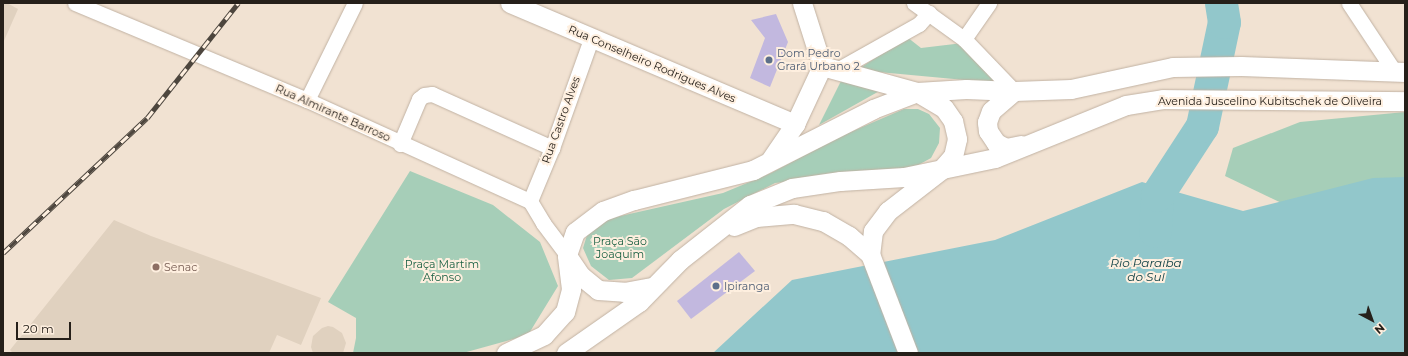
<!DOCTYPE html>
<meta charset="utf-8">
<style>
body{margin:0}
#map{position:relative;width:1408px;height:356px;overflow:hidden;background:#f1e2d2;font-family:Montserrat,sans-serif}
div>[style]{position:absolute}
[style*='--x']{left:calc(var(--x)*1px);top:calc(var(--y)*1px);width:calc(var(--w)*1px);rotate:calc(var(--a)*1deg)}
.education>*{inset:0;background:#e0d1bf}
.green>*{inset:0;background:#a6ceb8}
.water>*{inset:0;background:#92c7cb}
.river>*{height:33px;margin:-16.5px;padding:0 16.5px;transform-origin:16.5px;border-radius:16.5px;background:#92c7cb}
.building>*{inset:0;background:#c2b8df}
.roads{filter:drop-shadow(0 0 1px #c1b2a3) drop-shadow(0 0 1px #c1b2a3)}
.minor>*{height:15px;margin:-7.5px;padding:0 7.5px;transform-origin:7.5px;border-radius:7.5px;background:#fff}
.tertiary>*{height:19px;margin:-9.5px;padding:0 9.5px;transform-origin:9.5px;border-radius:9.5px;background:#fff}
.rail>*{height:4.5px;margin-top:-2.25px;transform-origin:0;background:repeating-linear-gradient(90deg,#feefdf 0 9px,#4d463e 0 18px);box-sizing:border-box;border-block:1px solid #4d463e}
.dots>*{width:11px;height:11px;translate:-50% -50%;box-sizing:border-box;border:2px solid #feefdf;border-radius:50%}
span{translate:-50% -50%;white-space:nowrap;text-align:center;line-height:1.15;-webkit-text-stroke:4px #feefdf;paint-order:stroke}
.service-label{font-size:11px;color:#4e5e75}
.left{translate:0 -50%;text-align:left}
.street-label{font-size:11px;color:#26201a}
.park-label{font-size:11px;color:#175f41}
.education-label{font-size:11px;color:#785e54}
.water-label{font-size:12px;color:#114246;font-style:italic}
.frame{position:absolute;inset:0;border:4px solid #26201a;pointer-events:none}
.north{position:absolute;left:1352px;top:300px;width:40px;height:40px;-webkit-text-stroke:3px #feefdf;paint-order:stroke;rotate:139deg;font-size:11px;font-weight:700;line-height:16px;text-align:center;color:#26201a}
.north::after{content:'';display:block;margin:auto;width:14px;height:18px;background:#26201a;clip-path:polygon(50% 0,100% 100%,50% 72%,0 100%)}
.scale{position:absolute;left:16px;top:322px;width:55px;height:18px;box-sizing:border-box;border:2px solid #26201a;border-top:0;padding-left:5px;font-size:12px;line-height:14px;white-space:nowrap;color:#26201a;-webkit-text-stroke:3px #feefdf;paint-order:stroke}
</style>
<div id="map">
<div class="education">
<i style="clip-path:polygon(3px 3px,7px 3px,18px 9px,3px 43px)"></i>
<i style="clip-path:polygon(114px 220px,151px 236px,321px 298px,301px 345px,277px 335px,269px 353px,13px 353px,10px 350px)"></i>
<i style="clip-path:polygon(328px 326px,333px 327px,342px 333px,346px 343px,343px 353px,313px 353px,311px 347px,313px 336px,322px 328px)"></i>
</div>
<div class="green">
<i style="clip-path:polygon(907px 37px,921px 48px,963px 43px,997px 83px,857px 70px)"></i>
<i style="clip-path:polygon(842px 79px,883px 89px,819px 125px)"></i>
<i style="clip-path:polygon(904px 109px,918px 109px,929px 114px,940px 128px,939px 143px,931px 158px,911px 169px,775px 183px,724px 209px,632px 278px,609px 280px,591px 266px,583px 248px,588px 232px,607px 219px,723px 193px,771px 173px,839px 137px)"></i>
<i style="clip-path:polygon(1405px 112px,1405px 198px,1292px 208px,1225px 176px,1233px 148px,1300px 122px)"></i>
<i style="clip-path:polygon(410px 171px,493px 205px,540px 242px,558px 286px,528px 335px,463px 353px,353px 353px,356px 338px,356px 318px,328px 302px)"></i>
</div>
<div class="water">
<i style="clip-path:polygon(1405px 177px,1405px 353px,713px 353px,792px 280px,995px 240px,1142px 182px,1243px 211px,1373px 178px)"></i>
</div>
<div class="river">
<i style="--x:1155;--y:231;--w:36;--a:-87"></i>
<i style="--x:1157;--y:195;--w:82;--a:-56.9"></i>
<i style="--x:1202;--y:126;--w:106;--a:-78.1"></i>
<i style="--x:1224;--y:22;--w:19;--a:-99"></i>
</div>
<div class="building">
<i style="clip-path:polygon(776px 14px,788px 42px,770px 87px,750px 78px,765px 38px,751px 20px)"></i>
<i style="clip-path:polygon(739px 252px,755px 271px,691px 319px,677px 301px)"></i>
</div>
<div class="roads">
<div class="minor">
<i style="--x:75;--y:3;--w:251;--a:22.7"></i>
<i style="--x:307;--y:100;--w:245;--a:24.4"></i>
<i style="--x:530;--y:201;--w:26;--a:59"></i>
<i style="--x:543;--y:223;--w:40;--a:53"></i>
<i style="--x:914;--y:3;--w:62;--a:35.8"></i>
<i style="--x:964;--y:39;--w:72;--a:46.1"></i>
<i style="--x:1349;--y:3;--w:82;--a:56.5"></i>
<i style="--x:964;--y:39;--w:44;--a:-55.2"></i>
<i style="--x:837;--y:70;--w:94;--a:-29.3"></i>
<i style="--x:919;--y:24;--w:15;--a:-48"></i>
<i style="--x:307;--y:100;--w:108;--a:-63.7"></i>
<i style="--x:400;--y:144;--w:49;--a:-67.1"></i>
<i style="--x:419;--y:99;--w:6;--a:-39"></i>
<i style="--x:424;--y:95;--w:8;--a:-7"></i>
<i style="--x:432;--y:94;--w:132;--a:24.2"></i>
<i style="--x:530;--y:201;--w:57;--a:-67.5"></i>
<i style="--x:552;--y:148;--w:116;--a:-70.3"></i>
</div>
<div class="tertiary">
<i style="--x:510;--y:3;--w:310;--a:23"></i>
<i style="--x:802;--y:3;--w:66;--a:72.4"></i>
<i style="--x:822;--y:66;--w:98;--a:15.3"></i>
<i style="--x:917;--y:92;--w:31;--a:31"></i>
<i style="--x:944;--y:108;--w:16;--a:55"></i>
<i style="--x:953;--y:121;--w:18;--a:77"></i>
<i style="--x:957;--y:139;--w:17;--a:103"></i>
<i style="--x:953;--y:156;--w:18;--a:131"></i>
<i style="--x:941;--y:170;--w:67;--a:142.3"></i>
<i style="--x:888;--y:211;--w:25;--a:127"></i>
<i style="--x:873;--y:231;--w:23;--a:97"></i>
<i style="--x:1014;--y:91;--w:30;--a:139"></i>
<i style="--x:991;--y:111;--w:12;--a:110"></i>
<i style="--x:987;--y:122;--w:9;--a:84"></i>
<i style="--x:988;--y:131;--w:14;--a:56"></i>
<i style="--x:996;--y:143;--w:11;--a:27"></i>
<i style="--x:1006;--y:148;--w:15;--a:-11"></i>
<i style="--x:771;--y:159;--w:42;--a:-55.6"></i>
<i style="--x:795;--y:124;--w:64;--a:-65"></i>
<i style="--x:734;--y:226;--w:24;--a:-22"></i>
<i style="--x:756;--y:217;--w:38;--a:-5"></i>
<i style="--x:794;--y:214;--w:30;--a:14"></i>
<i style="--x:823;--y:221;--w:30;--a:30"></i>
<i style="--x:849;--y:236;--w:28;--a:41"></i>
<i style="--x:870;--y:254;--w:106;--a:69"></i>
<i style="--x:568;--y:257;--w:23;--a:56"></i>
<i style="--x:581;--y:276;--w:22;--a:39"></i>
<i style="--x:598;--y:290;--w:26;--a:4"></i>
<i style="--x:624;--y:292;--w:29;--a:-10"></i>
<i style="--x:506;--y:353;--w:42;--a:-25.3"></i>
<i style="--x:544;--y:335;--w:31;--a:-48"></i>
<i style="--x:565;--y:312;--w:24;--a:-75"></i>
<i style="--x:571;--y:289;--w:34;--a:-97"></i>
<i style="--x:567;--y:255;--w:24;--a:-71"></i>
<i style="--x:575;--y:232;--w:35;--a:-37"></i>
<i style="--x:603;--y:211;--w:33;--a:-20"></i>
<i style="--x:634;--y:200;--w:123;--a:-14.1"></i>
<i style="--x:753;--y:170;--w:135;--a:-26.9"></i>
<i style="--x:873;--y:109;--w:47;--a:-21.1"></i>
<i style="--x:917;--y:92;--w:49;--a:-3.5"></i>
<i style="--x:966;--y:89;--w:48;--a:2.4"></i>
<i style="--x:1014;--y:91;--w:57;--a:-2"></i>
<i style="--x:1071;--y:89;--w:104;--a:-12.2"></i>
<i style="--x:1173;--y:67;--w:68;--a:-0.8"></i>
<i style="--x:1241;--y:66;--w:164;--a:2.1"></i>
<i style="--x:566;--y:353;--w:89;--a:-34.9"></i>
<i style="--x:639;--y:302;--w:59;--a:-45.7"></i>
<i style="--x:680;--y:260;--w:89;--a:-38.2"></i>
<i style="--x:750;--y:205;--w:45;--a:-22"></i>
<i style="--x:792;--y:188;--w:49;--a:-8.3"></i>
<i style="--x:840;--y:181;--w:64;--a:-3.6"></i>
<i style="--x:904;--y:177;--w:93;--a:-11.8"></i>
<i style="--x:995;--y:158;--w:141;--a:-22"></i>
<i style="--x:1126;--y:105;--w:37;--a:-9"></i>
<i style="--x:1163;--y:99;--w:242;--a:0.5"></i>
</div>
</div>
<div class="rail">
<i style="--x:3;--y:253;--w:197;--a:-43.2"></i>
<i style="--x:147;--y:118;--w:147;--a:-51.6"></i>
</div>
<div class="dots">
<i style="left:769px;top:60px;background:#5c6f8a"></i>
<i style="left:156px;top:267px;background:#8d6e63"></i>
<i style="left:716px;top:286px;background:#5c6f8a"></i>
</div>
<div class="service-label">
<span class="left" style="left:777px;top:60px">Dom Pedro<br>Grará Urbano 2</span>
<span class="left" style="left:724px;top:286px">Ipiranga</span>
</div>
<div class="street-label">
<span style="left:652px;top:64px;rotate:23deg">Rua Conselheiro Rodrigues Alves</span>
<span style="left:1270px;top:101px">Avenida Juscelino Kubitschek de Oliveira</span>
<span style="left:333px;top:113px;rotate:24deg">Rua Almirante Barroso</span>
<span style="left:561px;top:120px;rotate:-70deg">Rua Castro Alves</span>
</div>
<div class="park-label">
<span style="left:620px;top:248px">Praça São<br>Joaquim</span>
<span style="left:442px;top:271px">Praça Martim<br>Afonso</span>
</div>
<div class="education-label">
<span class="left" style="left:164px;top:267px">Senac</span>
</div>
<div class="water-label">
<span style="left:1146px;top:270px">Rio Paraíba<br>do Sul</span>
</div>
<div class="frame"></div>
<div class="north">N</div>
<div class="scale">20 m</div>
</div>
